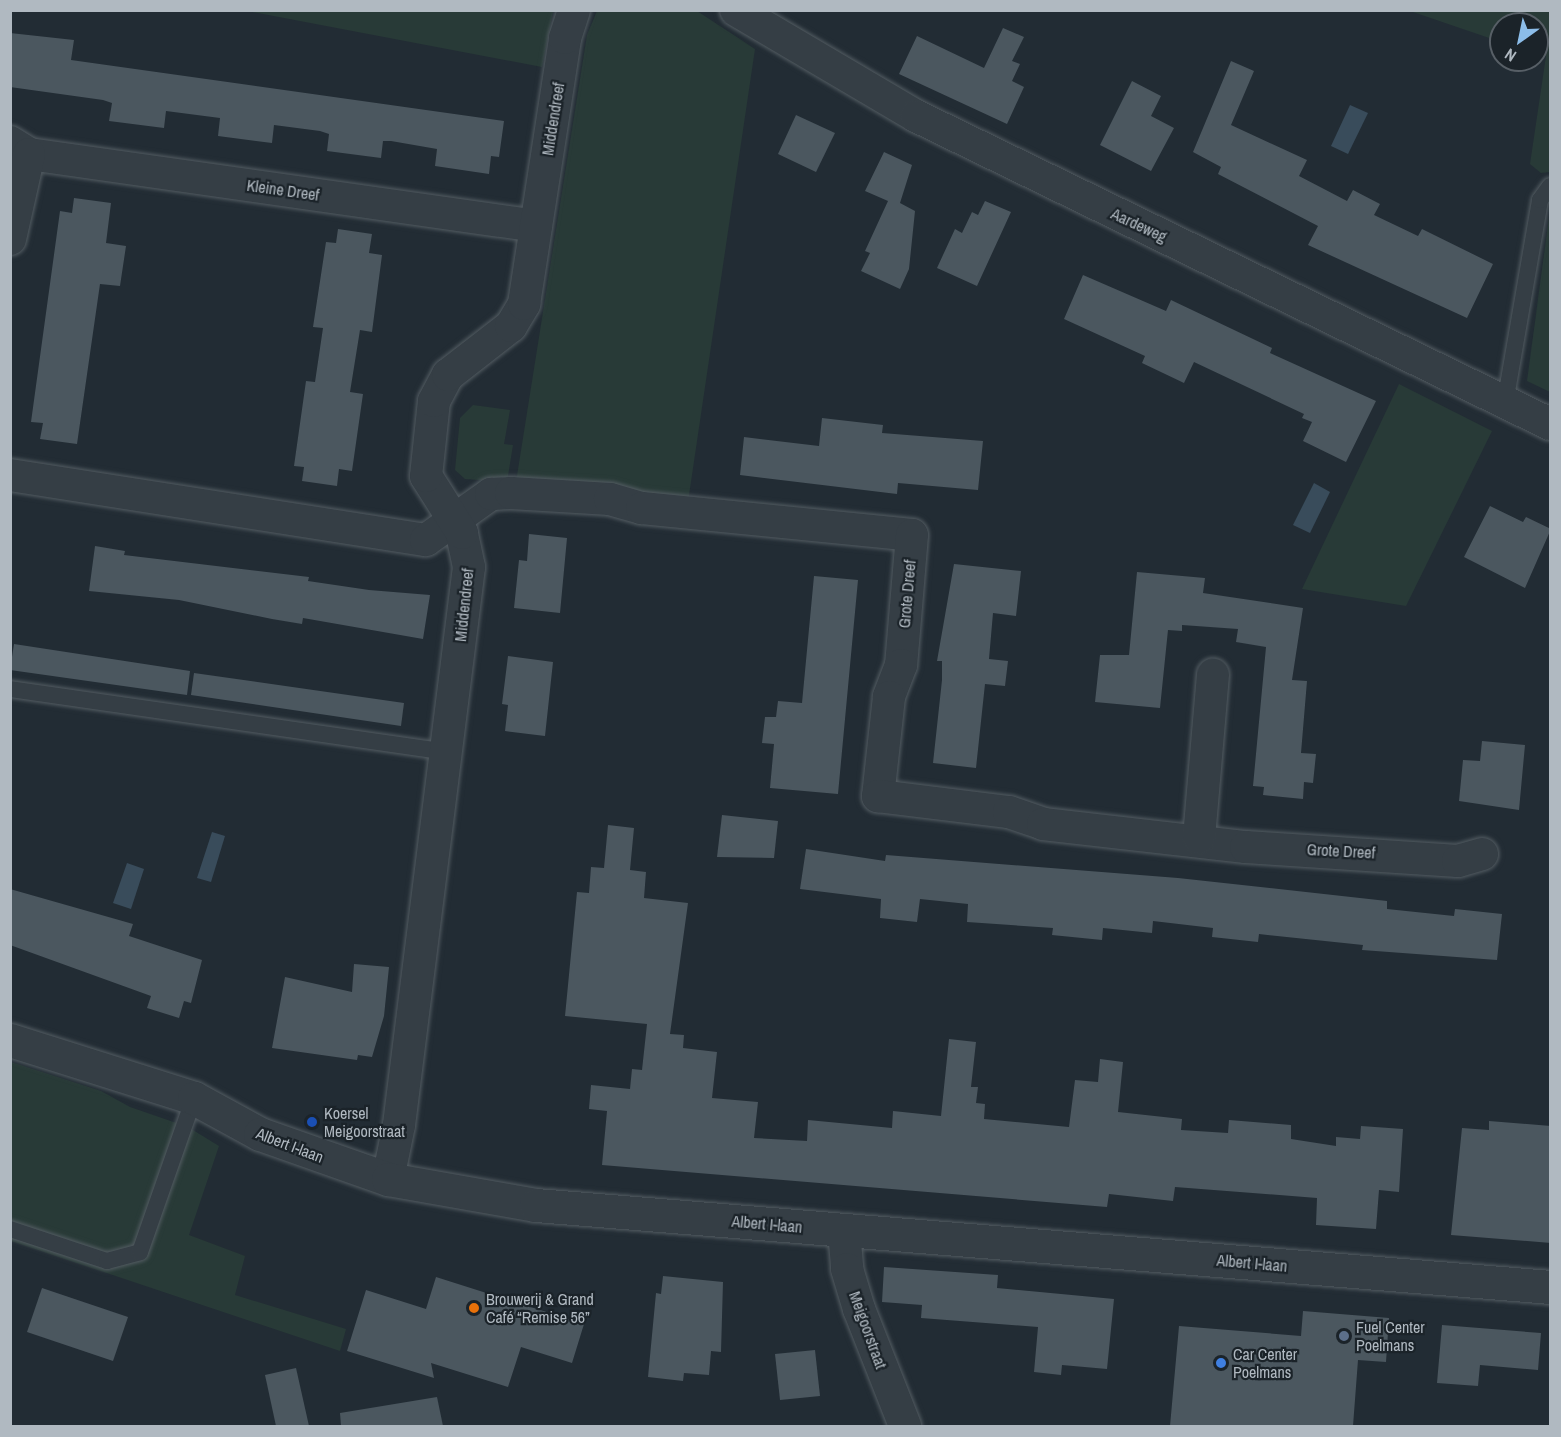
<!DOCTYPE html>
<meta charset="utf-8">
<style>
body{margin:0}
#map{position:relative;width:1561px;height:1437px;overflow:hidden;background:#222c34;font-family:"Archivo Narrow",sans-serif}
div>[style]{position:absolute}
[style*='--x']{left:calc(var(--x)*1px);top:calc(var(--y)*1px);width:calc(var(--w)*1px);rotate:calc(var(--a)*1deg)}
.green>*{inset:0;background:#283a37}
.water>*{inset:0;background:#394c5b}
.building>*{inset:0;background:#4b575f}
.roads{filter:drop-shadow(0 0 2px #535c62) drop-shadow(0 0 2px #535c62)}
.service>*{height:16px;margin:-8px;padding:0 8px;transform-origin:8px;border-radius:8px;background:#353e45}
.minor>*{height:32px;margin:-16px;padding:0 16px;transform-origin:16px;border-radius:16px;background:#353e45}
.tertiary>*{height:33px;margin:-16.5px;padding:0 16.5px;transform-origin:16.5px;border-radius:16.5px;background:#353e45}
.dots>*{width:16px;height:16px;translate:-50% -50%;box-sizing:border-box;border:3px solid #1b2329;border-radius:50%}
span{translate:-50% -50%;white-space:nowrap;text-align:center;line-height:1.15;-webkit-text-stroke:4.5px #1b2329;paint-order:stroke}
.street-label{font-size:16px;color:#b0b9c1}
.poi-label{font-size:16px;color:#b0b9c1}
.left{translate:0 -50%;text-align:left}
.frame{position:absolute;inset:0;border:12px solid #b0b9c1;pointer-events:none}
.north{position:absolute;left:1489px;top:12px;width:60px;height:60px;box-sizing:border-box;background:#1b2329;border:2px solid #575f66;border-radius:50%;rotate:213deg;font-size:16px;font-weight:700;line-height:24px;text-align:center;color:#b0b9c1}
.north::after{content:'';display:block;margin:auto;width:21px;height:27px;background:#8cbde9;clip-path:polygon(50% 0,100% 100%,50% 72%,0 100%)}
</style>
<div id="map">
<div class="green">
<i style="clip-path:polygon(247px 11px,553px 11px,542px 67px)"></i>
<i style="clip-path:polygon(597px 11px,697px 11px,755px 49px,688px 502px,516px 482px,587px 35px)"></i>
<i style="clip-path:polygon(1410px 11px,1550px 11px,1550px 172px,1541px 173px,1530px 164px,1546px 56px,1537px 53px,1537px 24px,1501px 24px,1501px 42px)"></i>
<i style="clip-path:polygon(1550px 210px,1550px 392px,1527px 381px)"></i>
<i style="clip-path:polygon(1399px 384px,1492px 431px,1406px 606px,1302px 589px)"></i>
<i style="clip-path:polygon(473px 405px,510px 410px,504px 444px,513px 445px,507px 482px,465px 479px,455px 470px,460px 418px)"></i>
<i style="clip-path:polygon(11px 1062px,101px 1091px,130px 1107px,188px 1127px,219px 1146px,189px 1235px,245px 1256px,235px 1295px,346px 1329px,340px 1351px,11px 1241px)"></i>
</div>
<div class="water">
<i style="clip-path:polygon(1350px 105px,1368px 113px,1348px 154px,1331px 146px)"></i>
<i style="clip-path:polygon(1314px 483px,1330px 492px,1310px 533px,1293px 525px)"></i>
<i style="clip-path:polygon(212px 832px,225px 836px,211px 882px,197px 878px)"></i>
<i style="clip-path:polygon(127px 863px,144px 869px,131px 909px,113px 903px)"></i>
</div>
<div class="building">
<i style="clip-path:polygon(1003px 28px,1024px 37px,1012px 61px,1020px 64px,1012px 81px,1024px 87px,1007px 124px,899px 74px,917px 36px,984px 68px)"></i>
<i style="clip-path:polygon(10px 33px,74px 40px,71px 60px,504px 121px,499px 157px,491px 156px,489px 174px,435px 166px,437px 149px,391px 141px,383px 141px,381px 158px,327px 151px,329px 134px,320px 131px,274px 125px,272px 143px,218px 136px,220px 118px,166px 111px,164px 128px,109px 121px,112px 103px,103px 100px,10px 87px)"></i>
<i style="clip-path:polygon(1231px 61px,1254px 71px,1231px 125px,1307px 160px,1299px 176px,1347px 201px,1353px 190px,1380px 204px,1374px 215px,1418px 236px,1422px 229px,1493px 264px,1467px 318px,1308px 245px,1318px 226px,1218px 174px,1221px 167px,1193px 152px)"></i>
<i style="clip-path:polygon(1132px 81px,1161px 96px,1151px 116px,1174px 128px,1151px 171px,1100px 145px)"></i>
<i style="clip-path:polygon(796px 115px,835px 133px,816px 172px,778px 154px)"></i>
<i style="clip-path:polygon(884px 152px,912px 165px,900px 203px,915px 211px,909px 269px,900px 289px,861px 271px,870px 253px,865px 251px,888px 201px,865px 191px)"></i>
<i style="clip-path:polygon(74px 198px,111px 203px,106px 243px,126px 246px,120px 286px,100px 284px,77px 444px,40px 439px,43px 423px,31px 422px,60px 211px,72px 213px)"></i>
<i style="clip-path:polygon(985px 201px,1011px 212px,977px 286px,937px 268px,955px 229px,962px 233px,972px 212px,978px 215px)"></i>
<i style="clip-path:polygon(338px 229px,372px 234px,369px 253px,382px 255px,372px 332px,360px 330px,350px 392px,363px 394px,352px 471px,339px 469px,337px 486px,302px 481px,304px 467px,294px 466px,306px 381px,315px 382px,323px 328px,313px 327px,326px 242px,336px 243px)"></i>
<i style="clip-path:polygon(1083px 275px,1166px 311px,1171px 300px,1272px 348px,1270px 353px,1376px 401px,1346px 462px,1303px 441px,1312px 422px,1302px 418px,1304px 414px,1194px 362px,1184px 383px,1142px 363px,1145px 356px,1064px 319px)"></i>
<i style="clip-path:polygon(822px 418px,883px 425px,882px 433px,983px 441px,978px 490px,898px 483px,897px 494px,740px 475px,744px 437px,819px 446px)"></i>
<i style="clip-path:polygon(1490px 506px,1523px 522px,1526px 517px,1551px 529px,1525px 588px,1464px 557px)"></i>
<i style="clip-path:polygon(529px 534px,567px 538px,560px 613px,514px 608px,519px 560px,527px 561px)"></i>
<i style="clip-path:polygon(95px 546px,125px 551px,124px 555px,309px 577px,308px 581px,369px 590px,430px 595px,423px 639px,303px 618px,302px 624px,272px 619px,179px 600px,89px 591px)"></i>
<i style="clip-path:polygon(954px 564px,1021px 571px,1016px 616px,993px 613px,989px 659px,1008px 661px,1005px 686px,985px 684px,976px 768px,933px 763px,942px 680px,942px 661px,937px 661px)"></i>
<i style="clip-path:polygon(1137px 572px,1205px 578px,1203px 593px,1303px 608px,1292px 680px,1307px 681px,1301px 753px,1316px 754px,1313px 783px,1304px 782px,1303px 799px,1263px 795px,1264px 787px,1253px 786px,1266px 647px,1236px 642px,1238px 629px,1182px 625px,1182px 631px,1168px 630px,1160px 708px,1095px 702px,1100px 655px,1129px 655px)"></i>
<i style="clip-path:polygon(814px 576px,858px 580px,838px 794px,770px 788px,774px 744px,762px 743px,765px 717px,776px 717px,778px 701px,802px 703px)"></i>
<i style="clip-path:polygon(14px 644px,190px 671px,187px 695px,10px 670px)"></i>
<i style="clip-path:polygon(508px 656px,553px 662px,545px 736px,505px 731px,508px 705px,502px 704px)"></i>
<i style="clip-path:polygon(194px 673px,404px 703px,401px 726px,191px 695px)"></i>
<i style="clip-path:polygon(1482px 741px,1525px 745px,1519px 810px,1459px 801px,1463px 760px,1480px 761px)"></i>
<i style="clip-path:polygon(722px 815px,778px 821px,774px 858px,717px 857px)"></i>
<i style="clip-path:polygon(608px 825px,634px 828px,630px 870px,646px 872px,644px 898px,688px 903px,670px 1034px,684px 1035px,683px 1048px,717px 1052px,712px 1098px,758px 1102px,754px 1138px,807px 1141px,808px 1120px,892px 1128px,893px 1111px,941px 1116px,949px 1039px,976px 1042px,971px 1087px,978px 1087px,976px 1103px,985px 1104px,984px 1119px,1069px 1127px,1075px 1080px,1098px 1082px,1100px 1059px,1123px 1062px,1118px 1112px,1182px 1119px,1181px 1130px,1228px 1133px,1229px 1120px,1291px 1125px,1291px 1139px,1336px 1146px,1336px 1137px,1360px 1139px,1361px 1126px,1403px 1129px,1399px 1192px,1379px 1190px,1376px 1229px,1316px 1225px,1317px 1198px,1175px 1187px,1173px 1201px,1109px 1194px,1107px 1207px,602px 1165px,607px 1111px,589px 1109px,591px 1085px,630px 1089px,632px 1069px,642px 1070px,647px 1024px,565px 1016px,577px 892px,589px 893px,591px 867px,604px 868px)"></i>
<i style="clip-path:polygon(806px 849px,885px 861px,886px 855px,1178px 878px,1387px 901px,1387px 909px,1454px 916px,1455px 909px,1502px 914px,1497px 960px,1362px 950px,1363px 945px,1259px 934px,1258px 942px,1212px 937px,1213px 928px,1153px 921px,1152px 933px,1103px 928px,1102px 940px,1052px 935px,1053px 928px,967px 922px,968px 904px,920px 899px,917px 922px,880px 918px,881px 899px,800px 889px)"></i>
<i style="clip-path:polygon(10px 889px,133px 924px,129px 936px,202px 960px,191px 1003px,184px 1001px,179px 1018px,147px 1008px,151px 996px,10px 945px)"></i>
<i style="clip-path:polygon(354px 964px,389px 967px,384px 1016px,372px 1057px,358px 1055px,357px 1060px,272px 1048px,285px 977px,352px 992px)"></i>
<i style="clip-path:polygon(1489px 1121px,1551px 1126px,1551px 1243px,1451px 1235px,1462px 1128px,1489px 1130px)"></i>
<i style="clip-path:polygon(884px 1267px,998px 1275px,997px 1288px,1114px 1299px,1107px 1369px,1062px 1365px,1061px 1375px,1034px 1372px,1038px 1327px,921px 1318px,922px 1305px,882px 1302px)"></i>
<i style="clip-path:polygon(663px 1276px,723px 1282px,721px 1352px,711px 1351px,709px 1375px,684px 1373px,683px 1381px,648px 1377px,656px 1293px,661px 1294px)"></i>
<i style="clip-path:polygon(436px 1277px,584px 1324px,572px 1363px,521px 1347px,508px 1387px,431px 1363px,434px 1378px,347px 1351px,366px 1290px,426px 1309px)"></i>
<i style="clip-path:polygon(42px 1288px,128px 1317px,113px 1361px,27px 1332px)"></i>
<i style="clip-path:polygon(1303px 1311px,1389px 1318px,1386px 1362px,1358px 1360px,1353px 1426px,1170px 1426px,1179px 1326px,1301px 1336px)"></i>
<i style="clip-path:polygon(1442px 1325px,1541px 1333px,1538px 1370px,1480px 1365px,1478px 1386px,1437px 1383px)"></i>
<i style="clip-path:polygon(815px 1350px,820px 1396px,780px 1400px,775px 1354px)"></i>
<i style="clip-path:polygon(296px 1368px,309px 1426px,276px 1426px,265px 1375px)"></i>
<i style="clip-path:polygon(437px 1397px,443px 1426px,341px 1426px,340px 1413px)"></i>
</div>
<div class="roads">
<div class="service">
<i style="--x:1505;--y:403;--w:206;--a:-80.2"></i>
<i style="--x:1540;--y:200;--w:17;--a:-54"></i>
<i style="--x:10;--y:689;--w:441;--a:8.2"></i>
<i style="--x:10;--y:1229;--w:102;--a:18.3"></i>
<i style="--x:107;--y:1261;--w:34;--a:-15"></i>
<i style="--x:140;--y:1252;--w:163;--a:-70.7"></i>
</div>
<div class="minor">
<i style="--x:736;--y:10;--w:209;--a:30.5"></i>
<i style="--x:916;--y:116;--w:705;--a:25.91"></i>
<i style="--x:10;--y:142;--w:22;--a:32"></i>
<i style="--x:29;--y:154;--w:512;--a:8.08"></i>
<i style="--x:10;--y:239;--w:87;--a:-77.4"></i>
<i style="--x:10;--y:475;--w:421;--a:8.9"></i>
<i style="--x:426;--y:540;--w:80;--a:-35.3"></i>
<i style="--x:491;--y:494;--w:20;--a:-3"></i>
<i style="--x:511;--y:493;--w:99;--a:3.5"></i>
<i style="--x:610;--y:499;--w:33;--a:16"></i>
<i style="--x:642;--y:508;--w:271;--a:5.7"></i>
<i style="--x:912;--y:535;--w:130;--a:94.8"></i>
<i style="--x:901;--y:665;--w:34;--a:111"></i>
<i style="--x:889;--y:697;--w:100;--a:96.3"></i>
<i style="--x:878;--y:796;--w:132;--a:7"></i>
<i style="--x:1009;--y:812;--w:36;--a:19"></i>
<i style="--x:1043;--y:824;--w:204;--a:6.5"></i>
<i style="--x:1246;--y:847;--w:212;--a:3.8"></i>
<i style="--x:1458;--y:861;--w:25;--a:-16"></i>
<i style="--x:1199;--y:838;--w:164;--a:-85.1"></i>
<i style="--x:388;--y:1179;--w:55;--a:-78.5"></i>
<i style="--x:399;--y:1125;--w:562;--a:-82.85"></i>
<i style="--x:469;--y:567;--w:35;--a:-102"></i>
<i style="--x:462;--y:533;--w:67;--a:-122.3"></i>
<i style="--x:426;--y:476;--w:75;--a:-83.9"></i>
<i style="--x:434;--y:401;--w:30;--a:-62"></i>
<i style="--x:448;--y:375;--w:80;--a:-37.9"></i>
<i style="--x:511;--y:326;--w:26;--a:-59"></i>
<i style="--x:524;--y:304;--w:269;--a:-81.2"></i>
<i style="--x:565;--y:38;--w:29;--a:-72"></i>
<i style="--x:844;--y:1231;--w:38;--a:85"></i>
<i style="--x:847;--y:1269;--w:42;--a:73.3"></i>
<i style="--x:859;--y:1309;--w:126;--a:68.5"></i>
</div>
<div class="tertiary">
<i style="--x:10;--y:1040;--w:193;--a:17.5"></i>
<i style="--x:194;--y:1098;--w:75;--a:28.6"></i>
<i style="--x:260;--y:1134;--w:136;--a:19.4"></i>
<i style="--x:388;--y:1179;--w:150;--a:10"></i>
<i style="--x:536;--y:1205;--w:1017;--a:4.62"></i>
</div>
</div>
<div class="dots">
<i style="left:312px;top:1122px;background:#1a4fb4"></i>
<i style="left:474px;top:1308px;background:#e8710a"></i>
<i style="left:1344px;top:1336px;background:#5c6f8a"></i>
<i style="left:1221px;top:1363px;background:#3f7fe0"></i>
</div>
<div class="street-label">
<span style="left:553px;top:119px;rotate:-81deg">Middendreef</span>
<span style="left:283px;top:190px;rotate:8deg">Kleine Dreef</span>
<span style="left:1139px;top:225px;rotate:25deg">Aardeweg</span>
<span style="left:907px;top:594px;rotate:-85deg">Grote Dreef</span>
<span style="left:464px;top:605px;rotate:-84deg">Middendreef</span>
<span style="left:1341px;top:851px;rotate:3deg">Grote Dreef</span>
<span style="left:290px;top:1145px;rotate:21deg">Albert I-laan</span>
<span style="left:767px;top:1224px;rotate:5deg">Albert I-laan</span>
<span style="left:1252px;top:1263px;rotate:5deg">Albert I-laan</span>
<span style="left:868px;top:1330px;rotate:70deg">Meigoorstraat</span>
</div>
<div class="poi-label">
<span class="left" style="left:324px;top:1122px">Koersel<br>Meigoorstraat</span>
<span class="left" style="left:486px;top:1308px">Brouwerij &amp; Grand<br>Café “Remise 56”</span>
<span class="left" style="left:1356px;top:1336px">Fuel Center<br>Poelmans</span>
<span class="left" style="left:1233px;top:1363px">Car Center<br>Poelmans</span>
</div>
<div class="frame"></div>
<div class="north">N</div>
</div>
